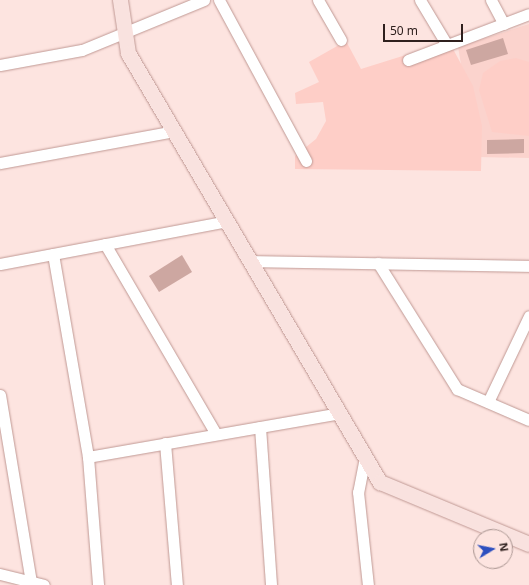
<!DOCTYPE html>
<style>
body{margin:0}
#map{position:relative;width:529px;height:585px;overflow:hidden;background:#fde4e0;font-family:"Noto Sans",sans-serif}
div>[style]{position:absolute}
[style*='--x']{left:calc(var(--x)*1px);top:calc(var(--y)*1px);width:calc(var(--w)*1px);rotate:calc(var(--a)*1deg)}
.built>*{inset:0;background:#fbd3cd}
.green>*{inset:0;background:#fecec7}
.building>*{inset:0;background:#cda7a1}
.roads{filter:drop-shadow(0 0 1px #c09994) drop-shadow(0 0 1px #c09994)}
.street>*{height:11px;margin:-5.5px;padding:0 5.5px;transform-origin:5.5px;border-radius:5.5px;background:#fff}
.secondary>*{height:15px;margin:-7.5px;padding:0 7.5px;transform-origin:7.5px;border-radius:7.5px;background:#f9e2df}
span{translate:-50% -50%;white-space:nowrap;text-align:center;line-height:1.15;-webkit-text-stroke:3.5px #fde4e0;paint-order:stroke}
.north{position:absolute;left:473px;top:529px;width:40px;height:40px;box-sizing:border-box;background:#fde4e0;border:1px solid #ab9692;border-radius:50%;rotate:80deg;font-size:11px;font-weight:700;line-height:16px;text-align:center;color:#2f201e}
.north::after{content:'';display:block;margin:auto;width:14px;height:18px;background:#2d4fbf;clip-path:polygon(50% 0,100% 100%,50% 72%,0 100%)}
.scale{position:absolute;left:383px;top:24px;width:80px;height:18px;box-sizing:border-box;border:2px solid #2f201e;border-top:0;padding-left:5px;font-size:12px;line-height:14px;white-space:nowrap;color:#2f201e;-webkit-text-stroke:3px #fde4e0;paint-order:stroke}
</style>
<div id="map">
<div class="built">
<i style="clip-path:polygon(529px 24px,529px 158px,477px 157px,458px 47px)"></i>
</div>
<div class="green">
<i style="clip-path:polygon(346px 41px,361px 69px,409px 54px,453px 49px,473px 86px,482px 126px,481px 171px,295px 169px,295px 156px,316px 139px,326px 121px,323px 102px,296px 104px,295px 93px,319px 82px,309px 62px)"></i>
<i style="clip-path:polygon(516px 58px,529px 62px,529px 136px,492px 132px,479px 90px,483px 73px,500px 61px)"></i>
</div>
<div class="building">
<i style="clip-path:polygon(503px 38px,508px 54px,471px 65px,466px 50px)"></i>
<i style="clip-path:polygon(524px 139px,524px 153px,487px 154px,487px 140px)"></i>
<i style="clip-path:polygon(182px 255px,192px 272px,159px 292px,149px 276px)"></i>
</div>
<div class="roads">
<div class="street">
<i style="--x:219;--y:0;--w:183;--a:61.6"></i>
<i style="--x:318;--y:0;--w:46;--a:60.1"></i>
<i style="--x:420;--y:0;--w:52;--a:59"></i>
<i style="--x:491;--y:0;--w:27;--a:62"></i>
<i style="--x:408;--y:60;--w:129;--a:-20.8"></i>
<i style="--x:0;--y:65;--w:83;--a:-10.4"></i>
<i style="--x:82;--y:50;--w:132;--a:-22.3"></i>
<i style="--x:0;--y:163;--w:177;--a:-10.4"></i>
<i style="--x:105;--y:244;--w:220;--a:59.7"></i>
<i style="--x:53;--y:254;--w:206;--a:80.2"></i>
<i style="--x:88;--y:457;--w:128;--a:85.5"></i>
<i style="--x:251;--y:261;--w:278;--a:1"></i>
<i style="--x:378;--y:263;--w:149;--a:57.9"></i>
<i style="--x:457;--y:389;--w:78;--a:23.3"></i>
<i style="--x:0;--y:264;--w:231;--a:-10.7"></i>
<i style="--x:0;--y:395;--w:190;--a:80.6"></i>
<i style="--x:488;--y:402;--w:95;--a:-64.5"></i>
<i style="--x:260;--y:427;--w:158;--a:86"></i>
<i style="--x:165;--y:443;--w:143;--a:85.2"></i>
<i style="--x:88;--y:457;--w:255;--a:-9.9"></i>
<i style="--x:365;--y:457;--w:36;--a:101"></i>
<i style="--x:358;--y:492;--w:94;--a:83.9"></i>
<i style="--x:0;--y:574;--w:45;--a:14"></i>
</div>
<div class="secondary">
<i style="--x:120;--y:0;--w:54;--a:81.4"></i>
<i style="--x:128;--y:53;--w:498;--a:59.6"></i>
<i style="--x:380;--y:482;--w:161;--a:22.6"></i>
</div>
</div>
<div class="north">N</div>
<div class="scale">50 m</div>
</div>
